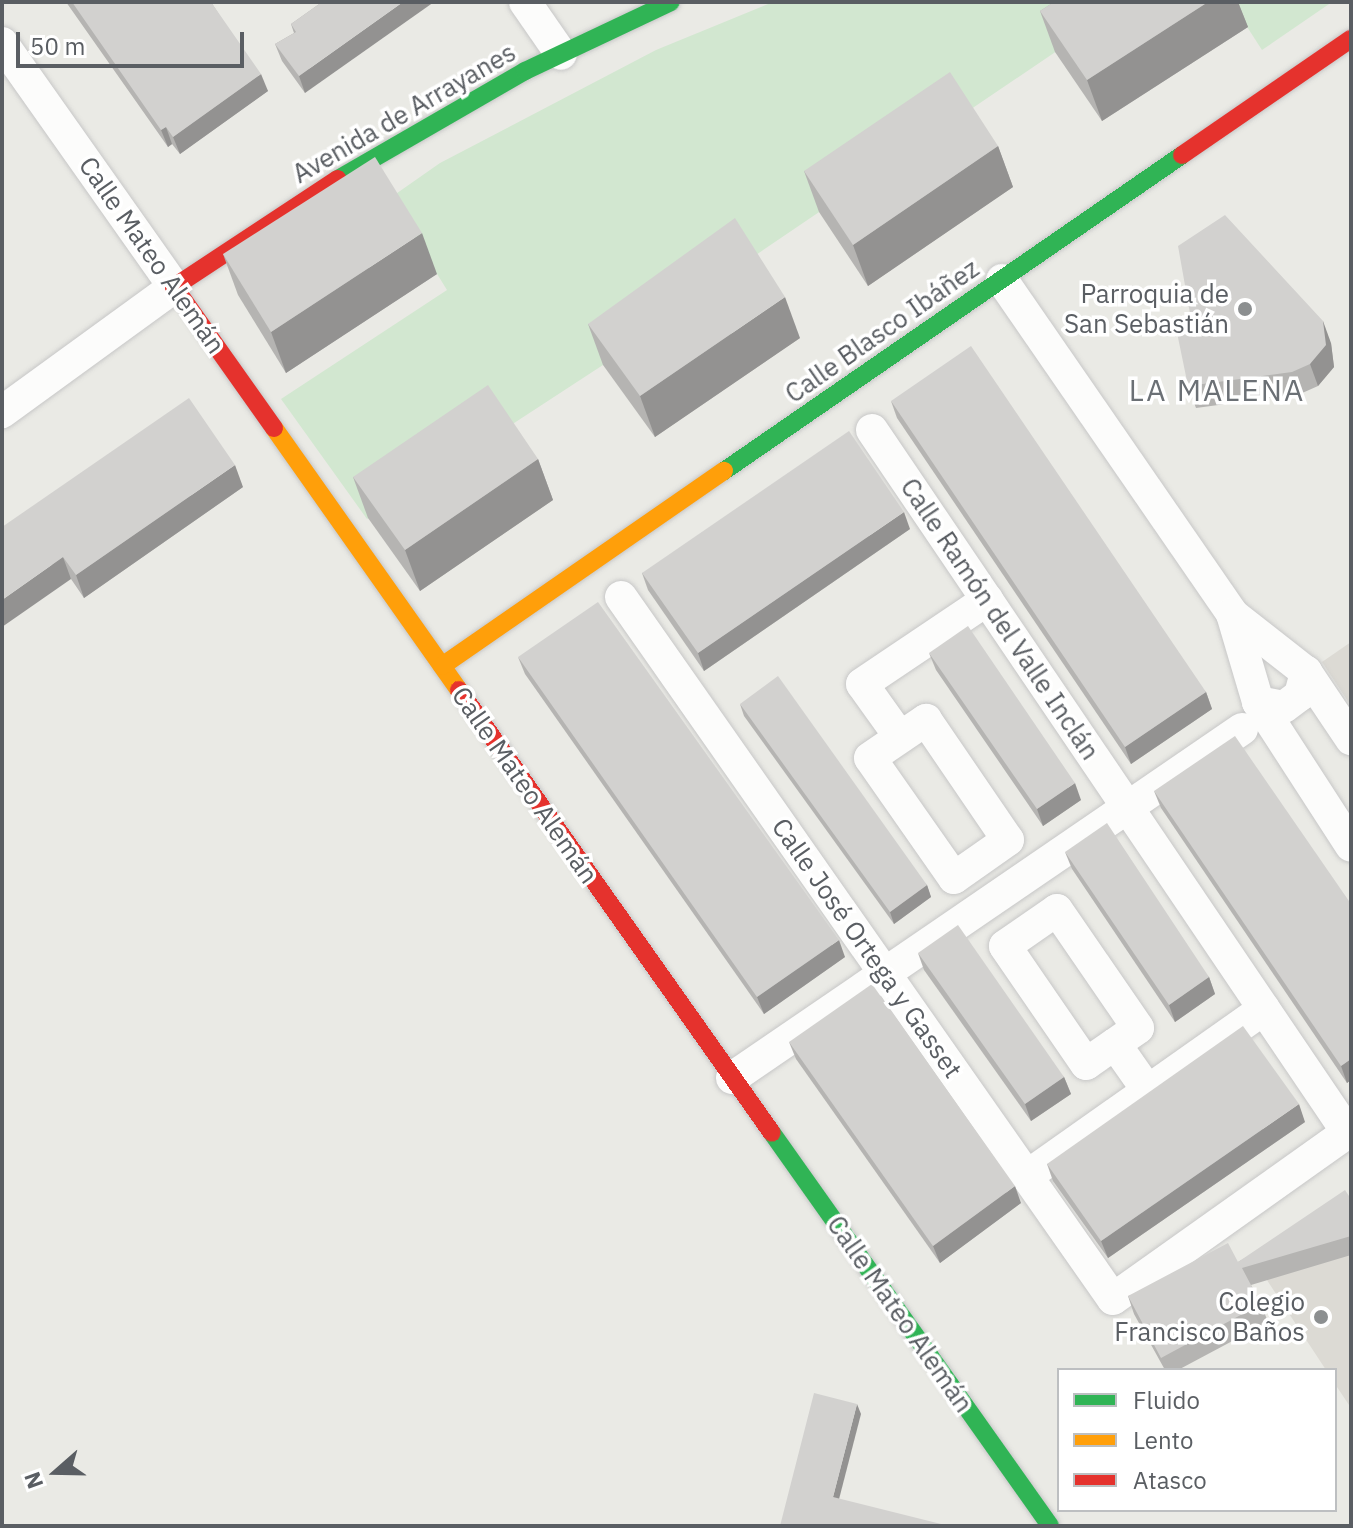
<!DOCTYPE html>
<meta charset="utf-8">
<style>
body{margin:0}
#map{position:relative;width:1353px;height:1528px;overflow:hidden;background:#eaeae5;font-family:"IBM Plex Sans",sans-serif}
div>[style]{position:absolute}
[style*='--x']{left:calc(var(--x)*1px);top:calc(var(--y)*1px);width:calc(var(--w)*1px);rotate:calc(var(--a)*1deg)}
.education>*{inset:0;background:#dcdad4}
.green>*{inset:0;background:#d2e7d0}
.roads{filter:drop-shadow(0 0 2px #c7c7c7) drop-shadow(0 0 2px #c7c7c7)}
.street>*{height:32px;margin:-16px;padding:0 16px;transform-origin:16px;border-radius:16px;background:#fcfcfb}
.fast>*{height:18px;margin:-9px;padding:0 9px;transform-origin:9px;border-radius:9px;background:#30b455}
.slow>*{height:18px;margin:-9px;padding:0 9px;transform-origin:9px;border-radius:9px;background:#ff9f0a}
.jam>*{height:18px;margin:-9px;padding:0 9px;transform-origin:9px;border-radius:9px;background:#e5322d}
.wall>*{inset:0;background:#b5b4b2}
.shaded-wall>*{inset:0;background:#939291}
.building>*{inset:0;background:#d2d1cf}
.dots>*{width:22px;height:22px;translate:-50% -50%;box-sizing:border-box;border:4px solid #fff;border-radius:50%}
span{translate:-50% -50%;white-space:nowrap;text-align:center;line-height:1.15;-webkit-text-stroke:7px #fff;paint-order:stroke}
.street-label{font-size:26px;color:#5a5e63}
.poi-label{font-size:26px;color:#5a5e63}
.right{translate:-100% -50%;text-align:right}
.quarter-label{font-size:30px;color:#6b7075;letter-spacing:2px}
.frame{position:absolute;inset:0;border:4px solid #5a5e63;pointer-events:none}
.legend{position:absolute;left:1057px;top:1368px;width:280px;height:144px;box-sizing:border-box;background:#fff;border:2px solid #bdbfc1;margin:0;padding:10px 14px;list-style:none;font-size:24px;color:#5a5e63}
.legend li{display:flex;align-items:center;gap:16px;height:40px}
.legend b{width:40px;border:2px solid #bdbfc1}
.north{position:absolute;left:16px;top:1432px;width:80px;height:80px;-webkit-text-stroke:6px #fff;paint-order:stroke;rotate:250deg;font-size:22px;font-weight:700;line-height:32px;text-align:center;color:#5a5e63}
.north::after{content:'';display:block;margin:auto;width:28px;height:36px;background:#5a5e63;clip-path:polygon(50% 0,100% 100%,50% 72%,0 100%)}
.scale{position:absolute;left:16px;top:32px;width:228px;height:36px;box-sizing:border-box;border:4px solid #5a5e63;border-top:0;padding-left:10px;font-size:24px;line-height:28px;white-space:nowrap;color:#5a5e63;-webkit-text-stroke:6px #fff;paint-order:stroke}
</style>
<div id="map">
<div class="education">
<i style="clip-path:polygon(1351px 642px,1351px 706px,1322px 662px)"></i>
<i style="clip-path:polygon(1351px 1202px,1351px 1408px,1335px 1384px,1335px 1370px,1326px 1370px,1257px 1265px)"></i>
</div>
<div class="green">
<i style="clip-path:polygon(773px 2px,1129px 2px,750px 259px,603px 365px,367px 519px,281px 399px,447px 290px,390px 198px,440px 163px,656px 50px)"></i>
<i style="clip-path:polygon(1231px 2px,1332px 2px,1262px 50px)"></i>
</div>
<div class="roads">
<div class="street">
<i style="--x:525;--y:2;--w:63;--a:55.3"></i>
<i style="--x:2;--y:43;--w:299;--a:54.8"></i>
<i style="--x:174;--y:287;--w:213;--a:144"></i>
<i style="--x:1002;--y:280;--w:406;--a:55.4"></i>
<i style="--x:1232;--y:614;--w:94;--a:38.1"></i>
<i style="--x:1306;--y:672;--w:81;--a:56.1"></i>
<i style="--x:872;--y:430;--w:849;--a:55.9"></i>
<i style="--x:621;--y:597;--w:857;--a:54.98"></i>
<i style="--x:1113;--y:1299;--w:292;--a:-35.4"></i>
<i style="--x:1232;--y:614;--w:92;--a:73.5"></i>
<i style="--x:1258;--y:702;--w:171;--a:57.1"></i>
<i style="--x:1258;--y:702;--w:26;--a:11"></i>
<i style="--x:1284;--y:707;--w:20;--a:-37"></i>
<i style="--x:1300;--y:695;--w:24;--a:-75"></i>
<i style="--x:926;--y:720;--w:145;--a:55.7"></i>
<i style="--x:1008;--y:840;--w:66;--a:144.9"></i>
<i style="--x:954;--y:878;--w:146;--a:-125"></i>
<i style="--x:870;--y:758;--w:68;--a:-34.2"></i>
<i style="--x:900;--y:737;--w:65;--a:-125.6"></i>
<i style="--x:862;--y:684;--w:151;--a:-33.9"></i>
<i style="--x:1057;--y:910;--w:143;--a:55.5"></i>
<i style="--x:1138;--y:1028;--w:63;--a:145.3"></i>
<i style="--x:1086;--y:1064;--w:143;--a:-124.5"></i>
<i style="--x:1005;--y:946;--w:63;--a:-34.7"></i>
<i style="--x:1115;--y:1044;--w:57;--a:54.9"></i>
<i style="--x:732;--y:1078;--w:618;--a:-34.38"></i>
<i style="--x:1027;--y:1176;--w:290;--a:-35.2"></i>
</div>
<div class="fast">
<i style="--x:338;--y:179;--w:216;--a:-30"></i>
<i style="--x:525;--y:71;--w:161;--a:-25.3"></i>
<i style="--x:724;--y:471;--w:556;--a:-34.6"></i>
<i style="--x:772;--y:1133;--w:481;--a:54.7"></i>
</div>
<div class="slow">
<i style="--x:274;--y:428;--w:321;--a:54.8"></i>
<i style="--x:442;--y:666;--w:343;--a:-34.7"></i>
</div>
<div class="jam">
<i style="--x:1182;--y:155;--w:205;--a:-34.5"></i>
<i style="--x:274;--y:428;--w:173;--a:-125.3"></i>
<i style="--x:174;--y:287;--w:196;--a:-33.4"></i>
<i style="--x:459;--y:690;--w:542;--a:54.76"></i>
</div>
</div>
<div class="wall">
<i style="clip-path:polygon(66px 2px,211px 2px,268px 91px,180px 154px,172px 144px,168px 147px)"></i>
<i style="clip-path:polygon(322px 2px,305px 93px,282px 61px,275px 44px,294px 33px,291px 24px)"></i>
<i style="clip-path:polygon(1054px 2px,1238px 2px,1248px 27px,1102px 121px,1055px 52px,1040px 11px)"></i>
<i style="clip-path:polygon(998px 146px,1013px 187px,868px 286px,819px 212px,804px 171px)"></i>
<i style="clip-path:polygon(223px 254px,437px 274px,286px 373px,238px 295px)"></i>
<i style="clip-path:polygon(588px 324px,800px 338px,655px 437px,603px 365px)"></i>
<i style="clip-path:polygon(1331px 343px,1334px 367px,1318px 386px,1300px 394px,1196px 408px,1188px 386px)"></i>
<i style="clip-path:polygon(891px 401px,1206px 692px,1212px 709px,1131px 764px,897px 418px)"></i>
<i style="clip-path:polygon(538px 459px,553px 500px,420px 591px,368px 518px,353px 477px)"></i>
<i style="clip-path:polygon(243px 487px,84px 598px,71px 579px,2px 527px)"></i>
<i style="clip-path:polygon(910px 529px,704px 671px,648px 590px,642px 573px)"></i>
<i style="clip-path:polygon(929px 653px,1081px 800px,1043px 826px,936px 670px)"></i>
<i style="clip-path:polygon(518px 657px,845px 957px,764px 1014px,525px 674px)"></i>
<i style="clip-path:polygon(740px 704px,927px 885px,931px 897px,894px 924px,744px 716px)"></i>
<i style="clip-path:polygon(1154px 791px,1351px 904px,1351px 1080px,1347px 1083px,1161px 808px)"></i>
<i style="clip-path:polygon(1065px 852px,1209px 977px,1215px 994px,1175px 1022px,1072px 869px)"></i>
<i style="clip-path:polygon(918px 953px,1064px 1077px,1071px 1094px,1031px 1121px,924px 970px)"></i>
<i style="clip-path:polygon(789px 1042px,1021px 1203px,940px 1263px,796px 1059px)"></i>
<i style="clip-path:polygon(1305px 1122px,1108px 1258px,1053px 1181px,1047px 1164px)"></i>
<i style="clip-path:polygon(1351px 1199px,1351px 1255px,1251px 1285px,1261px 1304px,1268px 1322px,1178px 1370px,1165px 1370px,1134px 1314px,1128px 1296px,1238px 1262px)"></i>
</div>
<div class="shaded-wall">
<i style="clip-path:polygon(403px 2px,434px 2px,305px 93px,299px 76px)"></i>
<i style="clip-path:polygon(1208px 2px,1238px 2px,1248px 27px,1102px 121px,1087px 80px)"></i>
<i style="clip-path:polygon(261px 74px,268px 91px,180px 154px,173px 137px)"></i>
<i style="clip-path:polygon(166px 127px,172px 144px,168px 147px,161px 130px)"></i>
<i style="clip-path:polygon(998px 146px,1013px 187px,868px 286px,853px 245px)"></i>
<i style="clip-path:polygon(422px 233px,437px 274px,286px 373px,271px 332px)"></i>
<i style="clip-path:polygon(785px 297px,800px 338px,655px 437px,640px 396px)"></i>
<i style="clip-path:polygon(1323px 321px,1331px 343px,1334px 367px,1318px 386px,1310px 364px)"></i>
<i style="clip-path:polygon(538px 459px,553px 500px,420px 591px,405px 550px)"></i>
<i style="clip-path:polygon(235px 465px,243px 487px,84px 598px,76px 575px)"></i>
<i style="clip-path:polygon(904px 512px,910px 529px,704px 671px,698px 653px)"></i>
<i style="clip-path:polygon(63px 557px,71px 579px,2px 627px,2px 600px)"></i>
<i style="clip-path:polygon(1206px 692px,1212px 709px,1131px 764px,1125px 747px)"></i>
<i style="clip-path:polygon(1075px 783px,1081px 800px,1043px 826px,1037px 809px)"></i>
<i style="clip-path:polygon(927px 885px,931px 897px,894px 924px,890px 912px)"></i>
<i style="clip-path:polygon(839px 940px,845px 957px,764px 1014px,757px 997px)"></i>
<i style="clip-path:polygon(1209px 977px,1215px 994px,1175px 1022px,1169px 1005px)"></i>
<i style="clip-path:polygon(1351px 1059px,1351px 1080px,1347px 1083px,1341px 1066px)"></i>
<i style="clip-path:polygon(1064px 1077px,1071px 1094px,1031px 1121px,1025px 1104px)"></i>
<i style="clip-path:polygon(1299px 1104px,1305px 1122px,1108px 1258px,1101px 1241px)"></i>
<i style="clip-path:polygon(1015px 1186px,1021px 1203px,940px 1263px,933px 1246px)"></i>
<i style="clip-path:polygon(857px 1404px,861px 1414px,837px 1507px,833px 1497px)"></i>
</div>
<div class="building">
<i style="clip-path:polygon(72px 2px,211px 2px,261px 74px,173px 137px,166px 127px,161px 130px)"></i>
<i style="clip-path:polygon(322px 2px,337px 2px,337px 3px,339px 2px,403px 2px,299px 76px,275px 44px,296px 32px,291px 24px)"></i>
<i style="clip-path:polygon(1054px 2px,1208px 2px,1087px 80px,1040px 11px)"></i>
<i style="clip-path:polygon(950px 72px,998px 146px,853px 245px,804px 171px)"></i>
<i style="clip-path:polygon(375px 157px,422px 233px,271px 332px,223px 254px)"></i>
<i style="clip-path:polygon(1225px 215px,1323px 321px,1326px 345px,1310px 364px,1292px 372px,1188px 386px,1175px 323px,1191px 319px,1178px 246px)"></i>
<i style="clip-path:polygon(735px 218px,785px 297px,640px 396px,588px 324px)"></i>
<i style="clip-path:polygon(971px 346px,1206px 692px,1125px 747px,891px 401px)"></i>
<i style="clip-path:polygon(488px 385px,538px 459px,405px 550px,353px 477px)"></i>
<i style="clip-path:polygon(189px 398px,235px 465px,76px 575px,63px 557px,2px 600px,2px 527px)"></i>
<i style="clip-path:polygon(849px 431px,904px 512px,698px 653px,642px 573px)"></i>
<i style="clip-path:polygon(598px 602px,839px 940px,757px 997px,518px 657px)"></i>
<i style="clip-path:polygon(968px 626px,1075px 783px,1037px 809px,929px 653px)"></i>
<i style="clip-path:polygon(778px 676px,927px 885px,890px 912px,740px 704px)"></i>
<i style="clip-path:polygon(1235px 736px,1351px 904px,1351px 1059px,1341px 1066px,1154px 791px)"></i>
<i style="clip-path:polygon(1107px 823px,1209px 977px,1169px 1005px,1065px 852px)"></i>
<i style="clip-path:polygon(958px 925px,1064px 1077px,1025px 1104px,918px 953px)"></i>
<i style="clip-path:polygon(872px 984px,1015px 1186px,933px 1246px,789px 1042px)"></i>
<i style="clip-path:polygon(1243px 1026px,1299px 1104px,1101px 1241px,1047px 1164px)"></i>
<i style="clip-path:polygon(1345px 1190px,1351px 1199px,1351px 1236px,1242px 1268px,1261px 1304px,1161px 1358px,1128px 1296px,1228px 1243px,1238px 1262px)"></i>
<i style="clip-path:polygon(814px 1393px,857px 1404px,833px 1497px,949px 1526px,780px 1526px)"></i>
</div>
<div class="dots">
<i style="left:1245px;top:309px;background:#8c8f90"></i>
<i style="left:1321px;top:1317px;background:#8c8f90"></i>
</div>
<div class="street-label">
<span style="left:404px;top:113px;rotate:-30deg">Avenida de Arrayanes</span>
<span style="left:152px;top:255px;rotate:55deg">Calle Mateo Alemán</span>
<span style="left:882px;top:331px;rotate:-35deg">Calle Blasco Ibáñez</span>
<span style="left:1000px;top:619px;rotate:56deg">Calle Ramón del Valle Inclán</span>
<span style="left:525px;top:785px;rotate:55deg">Calle Mateo Alemán</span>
<span style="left:867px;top:948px;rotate:55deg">Calle José Ortega y Gasset</span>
<span style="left:900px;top:1314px;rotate:55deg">Calle Mateo Alemán</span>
</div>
<div class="poi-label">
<span class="right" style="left:1229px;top:309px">Parroquia de<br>San Sebastián</span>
<span class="right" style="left:1305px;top:1317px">Colegio<br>Francisco Baños</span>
</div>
<div class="quarter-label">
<span style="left:1217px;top:390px">LA MALENA</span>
</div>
<div class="frame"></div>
<ul class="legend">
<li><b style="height:10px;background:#30b455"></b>Fluido</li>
<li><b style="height:10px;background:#ff9f0a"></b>Lento</li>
<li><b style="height:10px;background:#e5322d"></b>Atasco</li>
</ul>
<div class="north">N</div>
<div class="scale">50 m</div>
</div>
